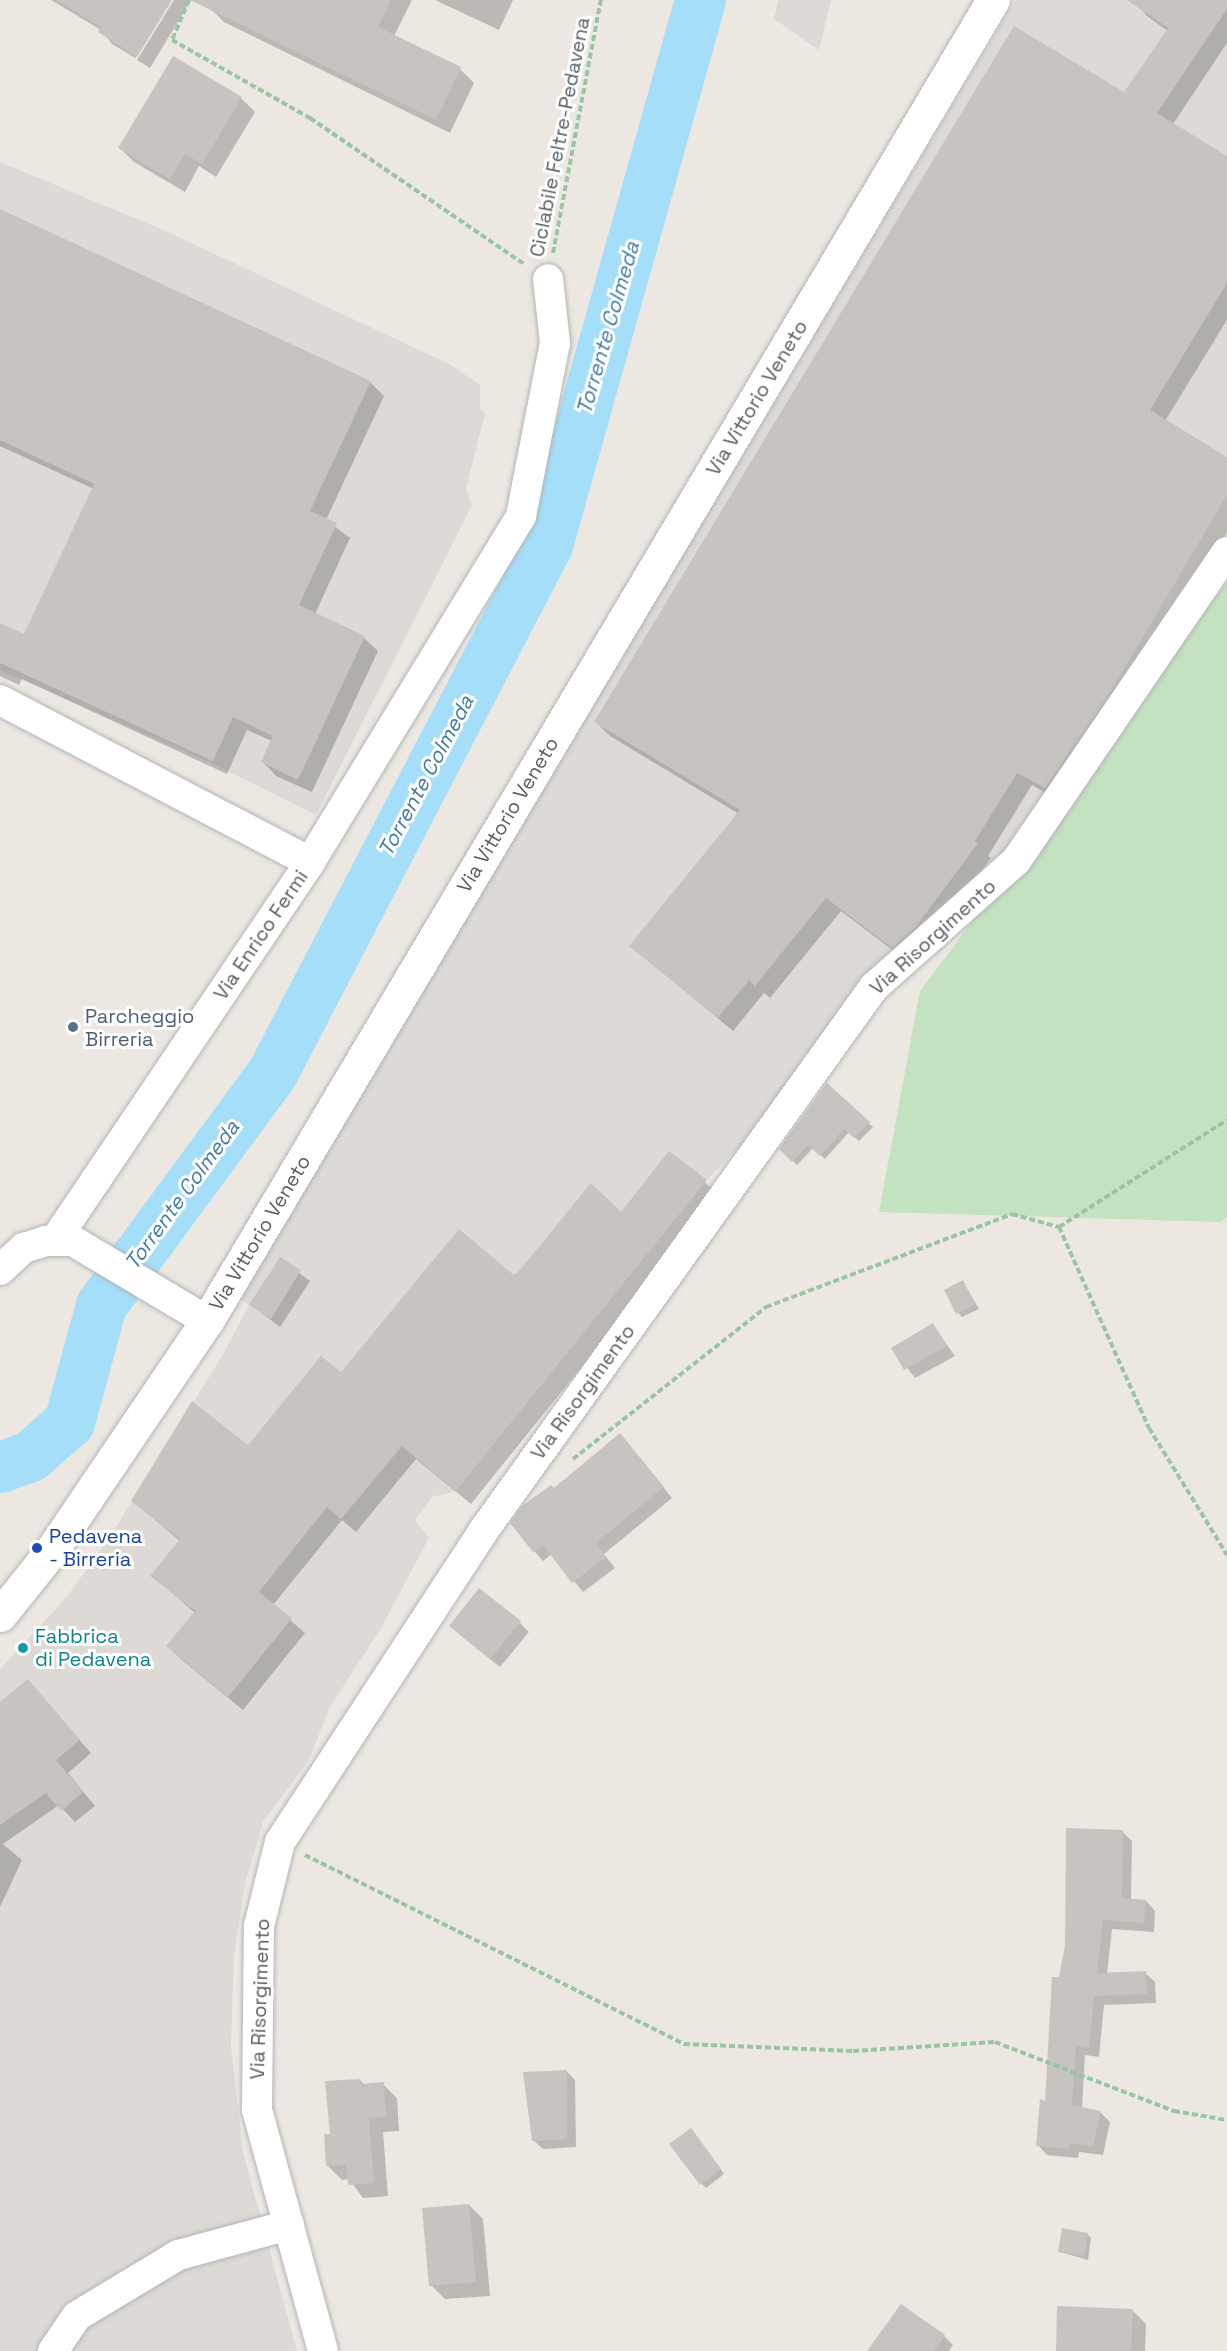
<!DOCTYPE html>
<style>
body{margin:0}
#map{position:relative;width:1227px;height:2351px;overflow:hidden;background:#ece8e1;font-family:"Space Grotesk",sans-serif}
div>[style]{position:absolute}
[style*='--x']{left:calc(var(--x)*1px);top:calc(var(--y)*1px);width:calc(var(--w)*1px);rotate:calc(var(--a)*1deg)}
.industrial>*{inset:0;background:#dddad6}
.green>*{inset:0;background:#c3e2bf}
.shadow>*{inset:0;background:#0003}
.river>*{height:51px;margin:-25.5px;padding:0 25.5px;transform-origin:25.5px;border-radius:25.5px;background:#a4def9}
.building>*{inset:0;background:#c7c3be}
.path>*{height:4px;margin-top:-2px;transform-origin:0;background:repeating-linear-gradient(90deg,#9ac5a1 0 6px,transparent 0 9px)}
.roads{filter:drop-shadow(0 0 2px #b2b5b8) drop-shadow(0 0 2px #b2b5b8)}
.minor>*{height:30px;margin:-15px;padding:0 15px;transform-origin:15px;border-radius:15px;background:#fff}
.secondary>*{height:33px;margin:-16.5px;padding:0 16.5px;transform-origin:16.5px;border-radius:16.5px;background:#fff}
.dots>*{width:16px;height:16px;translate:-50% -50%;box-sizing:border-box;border:3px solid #fff;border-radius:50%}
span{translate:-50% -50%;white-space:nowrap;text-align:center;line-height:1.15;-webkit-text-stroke:6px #fff;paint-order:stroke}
.street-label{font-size:20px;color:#5a5e61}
.service-label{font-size:20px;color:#4e5e75}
.left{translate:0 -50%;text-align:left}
.transit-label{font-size:20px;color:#164399}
.culture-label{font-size:20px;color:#0d838f}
.water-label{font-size:21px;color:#417ba1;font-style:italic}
</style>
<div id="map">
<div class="industrial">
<i style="clip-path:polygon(778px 0,831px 0,819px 50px,774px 19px)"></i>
<i style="clip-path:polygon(1016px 0,1227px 0,1227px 495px,996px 880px,707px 1180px,456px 1491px,432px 1497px,415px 1520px,429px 1538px,381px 1628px,330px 1707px,309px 1760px,263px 1822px,245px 1884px,234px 1955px,231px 2046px,243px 2152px,297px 2351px,0 2351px,0 1669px,65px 1599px,108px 1540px,222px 1356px,249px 1305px,237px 1297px)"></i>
<i style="clip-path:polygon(0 162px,168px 232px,451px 365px,480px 385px,480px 408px,485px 414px,466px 488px,472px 505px,316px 815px,211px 763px,0 670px)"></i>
</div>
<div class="green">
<i style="clip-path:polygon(1227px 582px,1227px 1217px,1221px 1222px,879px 1212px,920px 991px)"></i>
</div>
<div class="shadow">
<i style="clip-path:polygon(51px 0,170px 0,135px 58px,112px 44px,101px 30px)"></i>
<i style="clip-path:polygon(174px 0,191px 0,150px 68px,137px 60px)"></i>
<i style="clip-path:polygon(214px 0,412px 0,394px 36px,460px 69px,474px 83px,450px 133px,224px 22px,210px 8px)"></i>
<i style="clip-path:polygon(435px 0,513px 0,499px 30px)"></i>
<i style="clip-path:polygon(1134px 0,1218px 0,1227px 6px,1227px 43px,1173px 124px,1227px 157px,1227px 320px,1165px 421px,1227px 458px,1227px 532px,1116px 718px,1059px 801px,1032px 785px,988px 856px,991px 858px,928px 942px,907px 961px,841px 911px,770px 998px,764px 993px,733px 1031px,631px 946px,739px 814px,610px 736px,596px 722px,1124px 94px,1168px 31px,1147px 16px)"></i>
<i style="clip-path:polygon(241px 98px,255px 112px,216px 177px,199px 166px,185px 192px,134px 162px,120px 148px)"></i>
<i style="clip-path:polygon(0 211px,370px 382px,384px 396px,326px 520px,350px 538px,315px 614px,364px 638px,378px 651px,312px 792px,276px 776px,263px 762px,272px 741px,247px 730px,227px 774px,22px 679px,19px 685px,0 676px,0 625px,25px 636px,94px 489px,0 446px)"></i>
<i style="clip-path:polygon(827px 1085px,873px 1127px,859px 1141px,849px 1132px,825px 1159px,813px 1148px,797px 1165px,781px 1149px)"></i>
<i style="clip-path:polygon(669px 1153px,720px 1195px,471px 1504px,416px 1459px,356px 1532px,342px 1520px,273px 1605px,305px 1633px,243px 1710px,182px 1660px,168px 1646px,195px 1613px,153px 1576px,180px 1541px,133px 1501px,248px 1447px,341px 1374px,621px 1214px)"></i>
<i style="clip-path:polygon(280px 1259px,310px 1281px,280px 1327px,251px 1305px)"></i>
<i style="clip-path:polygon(963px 1282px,979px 1309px,962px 1317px,958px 1313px)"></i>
<i style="clip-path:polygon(933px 1325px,955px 1356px,915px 1378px,893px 1349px)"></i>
<i style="clip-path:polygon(629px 1445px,672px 1498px,604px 1554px,615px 1568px,583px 1592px,552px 1554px,543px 1561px,534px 1551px,554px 1490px)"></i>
<i style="clip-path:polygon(520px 1623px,529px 1632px,500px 1667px,460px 1635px)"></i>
<i style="clip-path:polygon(28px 1681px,91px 1753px,68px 1773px,95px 1806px,75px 1822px,59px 1805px,3px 1844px,22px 1860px,0 1907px,0 1704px)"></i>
<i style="clip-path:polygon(1122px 1831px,1132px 1841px,1131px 1900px,1146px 1901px,1155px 1911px,1154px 1932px,1112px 1929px,1107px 1974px,1145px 1973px,1155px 1982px,1156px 2003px,1104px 2005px,1099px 2057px,1085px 2055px,1082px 2108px,1100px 2112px,1110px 2122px,1103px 2155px,1079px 2152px,1078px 2158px,1047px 2155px,1038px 2145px,1047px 2103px,1060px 1979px)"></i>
<i style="clip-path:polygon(566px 2071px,575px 2080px,576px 2147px,543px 2149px,533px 2140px)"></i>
<i style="clip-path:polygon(360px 2080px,365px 2085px,383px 2084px,397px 2098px,399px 2131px,383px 2132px,388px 2196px,363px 2198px,349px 2179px,342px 2180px,328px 2166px)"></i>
<i style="clip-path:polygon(695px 2134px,724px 2174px,706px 2188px,702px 2184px)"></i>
<i style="clip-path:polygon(469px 2205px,483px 2219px,490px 2296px,445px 2299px,431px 2285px)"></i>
<i style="clip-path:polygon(1087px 2234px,1091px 2238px,1088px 2260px,1060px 2252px)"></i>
<i style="clip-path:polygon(1132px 2310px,1146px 2324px,1145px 2351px,1057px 2351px)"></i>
<i style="clip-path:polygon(944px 2336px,953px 2345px,949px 2351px,878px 2351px)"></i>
</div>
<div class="river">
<i style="--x:0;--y:1467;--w:32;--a:-20"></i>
<i style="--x:30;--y:1456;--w:52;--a:-41.1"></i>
<i style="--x:69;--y:1422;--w:121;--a:-74.7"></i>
<i style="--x:101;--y:1305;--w:288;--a:-53.6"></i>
<i style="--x:272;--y:1073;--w:595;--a:-62.49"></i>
<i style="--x:547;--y:545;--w:566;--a:-74.32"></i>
</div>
<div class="building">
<i style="clip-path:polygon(56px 0,172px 0,137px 57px,98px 32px,101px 27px)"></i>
<i style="clip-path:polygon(190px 0,391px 0,378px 27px,461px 67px,436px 120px)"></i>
<i style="clip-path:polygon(1127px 0,1227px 0,1227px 9px,1157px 113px,1227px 156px,1227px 283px,1150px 410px,1227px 457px,1227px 495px,1103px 704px,1045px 788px,1017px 773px,975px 841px,978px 843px,915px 928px,892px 948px,826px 898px,755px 986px,749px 980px,718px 1018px,629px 946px,740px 810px,594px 722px,1014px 26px,1124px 92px,1168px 28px)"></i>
<i style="clip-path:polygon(173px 56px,242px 97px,202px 164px,185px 154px,170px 179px,118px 148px)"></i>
<i style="clip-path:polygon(0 209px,371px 381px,310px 511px,337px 523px,299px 605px,365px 636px,298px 780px,261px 762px,273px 736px,233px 717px,213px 761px,0 663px,0 623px,24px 634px,94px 484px,0 440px)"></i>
<i style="clip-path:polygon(827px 1083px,870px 1122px,854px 1138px,844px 1129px,820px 1156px,808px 1145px,792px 1162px,779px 1149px)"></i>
<i style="clip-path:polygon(669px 1151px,707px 1180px,456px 1491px,402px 1446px,341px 1519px,327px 1507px,259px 1592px,292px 1618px,228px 1697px,166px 1646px,195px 1611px,150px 1576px,180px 1539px,131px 1501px,192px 1401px,248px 1445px,321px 1356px,341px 1372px,459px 1229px,515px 1276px,591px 1183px,621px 1212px)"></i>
<i style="clip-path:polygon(280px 1257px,301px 1270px,271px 1319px,249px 1305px)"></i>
<i style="clip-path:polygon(963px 1280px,975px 1305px,956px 1314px,944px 1290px)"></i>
<i style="clip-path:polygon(933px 1323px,947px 1346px,904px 1370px,891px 1348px)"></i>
<i style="clip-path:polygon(620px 1433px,664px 1487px,596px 1543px,606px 1557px,572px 1583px,543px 1545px,533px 1552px,510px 1523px,522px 1506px,551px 1485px,554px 1488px)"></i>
<i style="clip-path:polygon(479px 1588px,521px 1621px,490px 1659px,449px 1626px)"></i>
<i style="clip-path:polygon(28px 1679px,80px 1740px,56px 1760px,83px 1792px,61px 1811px,46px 1793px,0 1825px,0 1702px)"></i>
<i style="clip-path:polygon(1066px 1828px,1123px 1830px,1122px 1898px,1146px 1900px,1144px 1923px,1103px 1920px,1097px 1973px,1146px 1971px,1147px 1994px,1094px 1996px,1089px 2048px,1076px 2046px,1072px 2105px,1101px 2111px,1093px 2146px,1070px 2143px,1069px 2149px,1036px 2146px,1040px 2099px,1045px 2101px,1052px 1977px,1059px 1977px,1065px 1946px)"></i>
<i style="clip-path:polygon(567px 2070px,567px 2139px,532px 2141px,523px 2072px)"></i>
<i style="clip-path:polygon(360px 2079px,361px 2084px,384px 2082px,386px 2117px,369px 2118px,374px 2183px,348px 2185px,346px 2165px,326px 2166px,324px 2134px,330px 2134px,325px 2081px)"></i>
<i style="clip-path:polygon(691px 2128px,721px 2169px,700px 2185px,669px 2144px)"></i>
<i style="clip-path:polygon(469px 2204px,476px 2282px,429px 2286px,422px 2208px)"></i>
<i style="clip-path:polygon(1062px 2228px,1088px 2233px,1084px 2256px,1058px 2252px)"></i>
<i style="clip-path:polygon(901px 2304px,945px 2335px,934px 2351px,867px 2351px)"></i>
<i style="clip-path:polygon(1057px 2306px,1133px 2309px,1131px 2351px,1056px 2351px)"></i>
</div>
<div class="path">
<i style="--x:189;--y:0;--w:43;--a:113"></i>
<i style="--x:172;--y:40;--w:159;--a:29.5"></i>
<i style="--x:310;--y:118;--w:259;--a:34.3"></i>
<i style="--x:553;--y:253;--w:258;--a:-79.3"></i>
<i style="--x:1059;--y:1227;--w:199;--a:-32.5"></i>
<i style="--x:573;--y:1459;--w:246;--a:-38.2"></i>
<i style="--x:766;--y:1307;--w:263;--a:-20.7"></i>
<i style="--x:1012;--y:1214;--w:49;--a:15.5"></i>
<i style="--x:1059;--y:1227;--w:220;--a:65.9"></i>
<i style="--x:1149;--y:1428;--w:149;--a:58.4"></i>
<i style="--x:305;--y:1855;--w:424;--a:26.5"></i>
<i style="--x:684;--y:2044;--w:169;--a:2.4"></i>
<i style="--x:853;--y:2051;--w:142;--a:-3.6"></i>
<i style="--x:995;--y:2042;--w:192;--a:21.1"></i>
<i style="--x:1174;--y:2111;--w:54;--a:9.6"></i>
</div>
<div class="roads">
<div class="minor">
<i style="--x:0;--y:700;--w:350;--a:27.6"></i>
<i style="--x:56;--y:1239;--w:455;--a:-56"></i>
<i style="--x:310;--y:862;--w:405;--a:-58.6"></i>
<i style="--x:521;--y:516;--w:176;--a:-78.9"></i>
<i style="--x:555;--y:343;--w:64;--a:-96.2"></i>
<i style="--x:0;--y:1270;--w:33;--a:-43"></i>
<i style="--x:24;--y:1248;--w:23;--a:-18"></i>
<i style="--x:46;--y:1241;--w:27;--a:0"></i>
<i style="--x:73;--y:1241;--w:156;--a:30.8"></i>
<i style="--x:53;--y:2351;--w:42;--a:-55.6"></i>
<i style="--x:77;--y:2316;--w:118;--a:-31.1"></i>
<i style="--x:178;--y:2255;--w:115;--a:-15.1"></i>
<i style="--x:323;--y:2351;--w:251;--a:-105.3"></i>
<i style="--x:257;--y:2109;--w:183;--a:-89.4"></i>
<i style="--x:259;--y:1926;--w:87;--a:-76"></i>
<i style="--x:280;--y:1842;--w:373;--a:-56.8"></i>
<i style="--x:484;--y:1530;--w:669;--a:-54.31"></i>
<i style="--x:874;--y:987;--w:190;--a:-41.6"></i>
<i style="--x:1016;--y:861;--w:374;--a:-55.7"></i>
</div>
<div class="secondary">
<i style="--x:0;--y:1615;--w:78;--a:-51.2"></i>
<i style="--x:49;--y:1554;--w:282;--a:-55.9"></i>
<i style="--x:207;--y:1321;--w:1537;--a:-59.25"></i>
</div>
</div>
<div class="dots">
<i style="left:73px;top:1027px;background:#5c6f8a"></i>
<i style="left:37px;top:1548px;background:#1a4fb4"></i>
<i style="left:23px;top:1648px;background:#0f9aa8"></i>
</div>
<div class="street-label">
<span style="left:560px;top:137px;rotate:-79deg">Ciclabile Feltre-Pedavena</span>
<span style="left:757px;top:398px;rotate:-59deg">Via Vittorio Veneto</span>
<span style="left:508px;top:815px;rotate:-59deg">Via Vittorio Veneto</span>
<span style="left:261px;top:935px;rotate:-56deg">Via Enrico Fermi</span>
<span style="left:933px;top:937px;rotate:-42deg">Via Risorgimento</span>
<span style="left:260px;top:1233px;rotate:-59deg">Via Vittorio Veneto</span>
<span style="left:583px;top:1392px;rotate:-54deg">Via Risorgimento</span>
<span style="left:260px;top:1999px;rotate:-88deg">Via Risorgimento</span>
</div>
<div class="service-label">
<span class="left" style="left:85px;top:1028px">Parcheggio<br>Birreria</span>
</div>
<div class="transit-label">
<span class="left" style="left:49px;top:1548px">Pedavena<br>- Birreria</span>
</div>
<div class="culture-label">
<span class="left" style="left:35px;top:1648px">Fabbrica<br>di Pedavena</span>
</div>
<div class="water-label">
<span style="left:608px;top:328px;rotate:-74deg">Torrente Colmeda</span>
<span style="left:426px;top:776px;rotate:-62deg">Torrente Colmeda</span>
<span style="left:182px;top:1195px;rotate:-54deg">Torrente Colmeda</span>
</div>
</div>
